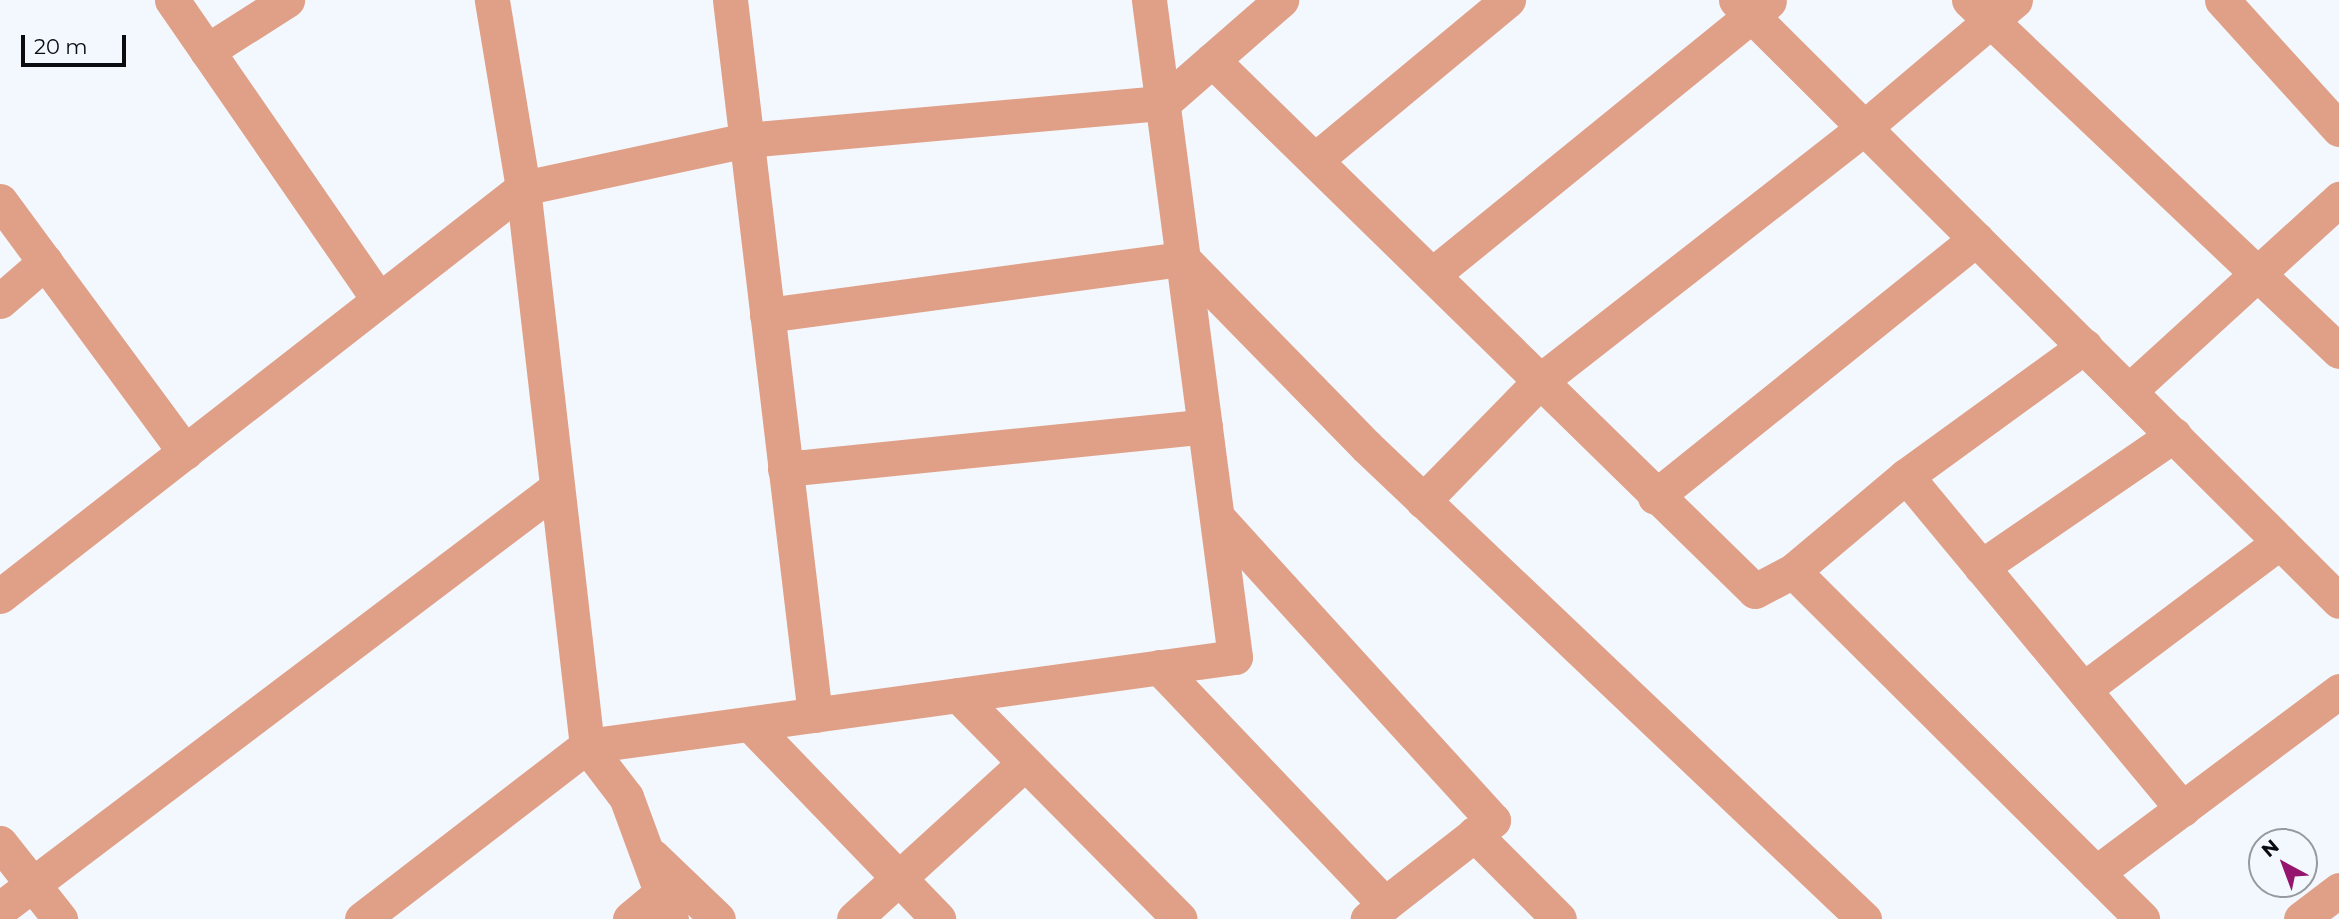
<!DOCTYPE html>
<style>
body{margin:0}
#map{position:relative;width:2339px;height:919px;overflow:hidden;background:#f3f8fe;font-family:Montserrat,sans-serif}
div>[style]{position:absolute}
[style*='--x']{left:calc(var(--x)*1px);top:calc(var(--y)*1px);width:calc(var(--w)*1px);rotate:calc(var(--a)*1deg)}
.minor>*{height:35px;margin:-17.5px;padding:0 17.5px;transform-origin:17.5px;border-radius:17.5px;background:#e0a087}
span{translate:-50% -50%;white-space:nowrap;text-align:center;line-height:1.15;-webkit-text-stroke:5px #f3f8fe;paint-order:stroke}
.north{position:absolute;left:2248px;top:828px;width:70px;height:70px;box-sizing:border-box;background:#f3f8fe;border:2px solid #969a9e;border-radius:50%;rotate:319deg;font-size:19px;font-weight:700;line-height:28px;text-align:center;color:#0b0c0f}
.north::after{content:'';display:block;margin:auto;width:24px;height:32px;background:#95146d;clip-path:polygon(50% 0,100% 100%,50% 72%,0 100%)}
.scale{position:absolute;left:21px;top:35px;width:105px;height:32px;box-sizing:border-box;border:4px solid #0b0c0f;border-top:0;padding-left:9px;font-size:21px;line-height:24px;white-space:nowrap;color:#0b0c0f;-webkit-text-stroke:5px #f3f8fe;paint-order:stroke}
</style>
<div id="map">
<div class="minor">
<i style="--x:172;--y:0;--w:364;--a:55.4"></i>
<i style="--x:730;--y:0;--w:720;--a:83.22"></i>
<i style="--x:1736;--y:0;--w:851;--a:44.9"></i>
<i style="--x:1969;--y:0;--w:510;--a:43.49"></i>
<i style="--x:2222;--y:0;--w:174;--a:47.8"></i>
<i style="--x:207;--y:51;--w:95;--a:-32.5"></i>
<i style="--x:1212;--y:60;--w:759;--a:44.36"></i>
<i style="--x:1755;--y:591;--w:43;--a:-27.8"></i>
<i style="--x:1793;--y:571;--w:493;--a:44.9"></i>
<i style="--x:1315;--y:160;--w:251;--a:-39.7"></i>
<i style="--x:0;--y:201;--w:312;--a:53.6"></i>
<i style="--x:1432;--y:275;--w:434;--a:-39.1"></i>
<i style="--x:0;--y:301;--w:60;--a:-40.9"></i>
<i style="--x:767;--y:315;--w:420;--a:-7.7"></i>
<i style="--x:1183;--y:259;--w:262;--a:45.6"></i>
<i style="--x:1366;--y:446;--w:687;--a:43.53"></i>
<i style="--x:2129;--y:391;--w:285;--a:-42.4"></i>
<i style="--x:785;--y:469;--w:422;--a:-5.8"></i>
<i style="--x:1906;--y:476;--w:433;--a:50.3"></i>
<i style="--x:1655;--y:497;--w:412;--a:-38.8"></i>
<i style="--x:1423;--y:501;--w:168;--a:-45.7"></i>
<i style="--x:1540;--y:381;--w:414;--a:-38"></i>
<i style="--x:1866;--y:126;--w:195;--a:-40.2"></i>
<i style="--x:1217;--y:517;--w:410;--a:47.7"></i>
<i style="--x:1493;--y:820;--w:137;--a:142.1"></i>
<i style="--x:1981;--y:567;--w:234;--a:-34.4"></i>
<i style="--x:1793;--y:571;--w:148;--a:-40.1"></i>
<i style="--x:1906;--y:476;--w:221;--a:-36"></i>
<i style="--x:0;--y:596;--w:663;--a:-37.96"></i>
<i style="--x:523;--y:188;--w:228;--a:-12.1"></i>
<i style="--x:746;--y:140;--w:419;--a:-5.1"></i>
<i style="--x:1163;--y:103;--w:157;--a:-41.1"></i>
<i style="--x:1159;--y:667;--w:327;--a:46.4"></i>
<i style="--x:1385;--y:904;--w:23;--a:139"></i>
<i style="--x:2084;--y:689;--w:245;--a:-36.9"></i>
<i style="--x:958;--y:695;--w:315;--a:45.3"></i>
<i style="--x:750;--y:724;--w:271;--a:46"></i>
<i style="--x:1474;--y:834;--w:120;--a:45"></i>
<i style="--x:0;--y:843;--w:97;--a:51.7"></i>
<i style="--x:652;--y:856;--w:91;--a:43.7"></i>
<i style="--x:2096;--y:873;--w:304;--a:-36.8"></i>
<i style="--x:0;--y:909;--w:695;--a:-37.1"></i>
<i style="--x:362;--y:919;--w:284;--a:-37.6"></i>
<i style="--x:587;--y:746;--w:562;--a:-96.54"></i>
<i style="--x:523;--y:188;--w:191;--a:-99.4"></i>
<i style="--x:630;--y:919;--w:40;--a:-40"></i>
<i style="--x:671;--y:919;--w:130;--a:-110.2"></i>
<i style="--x:626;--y:797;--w:64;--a:-127.4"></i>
<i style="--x:587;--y:746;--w:654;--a:-7.82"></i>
<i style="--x:1235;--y:657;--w:663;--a:-97.46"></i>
<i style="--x:854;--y:919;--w:231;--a:-42.4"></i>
<i style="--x:2301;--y:919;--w:48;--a:-37.3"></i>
</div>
<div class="north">N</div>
<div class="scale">20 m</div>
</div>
